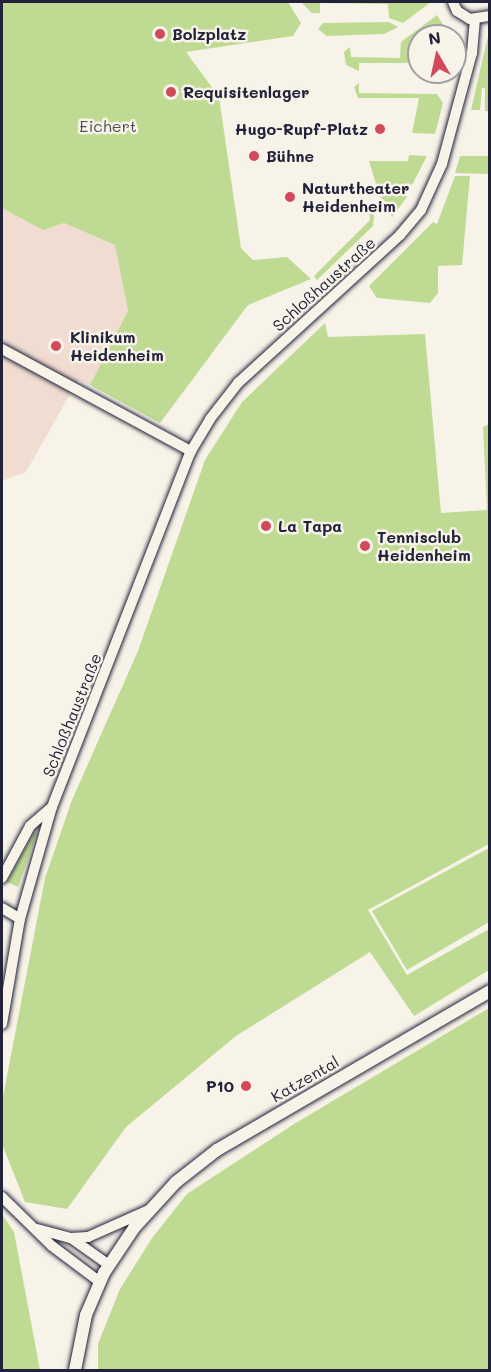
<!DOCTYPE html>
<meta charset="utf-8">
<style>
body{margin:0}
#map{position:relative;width:491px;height:1372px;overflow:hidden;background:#f7f3e8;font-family:Mali,sans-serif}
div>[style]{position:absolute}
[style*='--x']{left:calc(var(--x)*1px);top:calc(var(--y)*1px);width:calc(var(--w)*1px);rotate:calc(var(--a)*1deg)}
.built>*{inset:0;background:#f0dcd0}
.green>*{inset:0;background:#bfdb93}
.roads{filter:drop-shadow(0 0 2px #22223b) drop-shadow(0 0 2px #22223b)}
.minor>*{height:10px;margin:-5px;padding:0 5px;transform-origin:5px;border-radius:5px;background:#f7f3e8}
.tertiary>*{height:12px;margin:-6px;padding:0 6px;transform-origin:6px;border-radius:6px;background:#f7f3e8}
.dots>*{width:16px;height:16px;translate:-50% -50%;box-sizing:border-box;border:3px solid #f7f3e8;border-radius:50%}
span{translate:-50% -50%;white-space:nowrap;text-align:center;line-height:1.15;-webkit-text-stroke:5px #f7f3e8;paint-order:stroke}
.poi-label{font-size:16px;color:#22223b;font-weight:700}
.left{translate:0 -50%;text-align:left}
.right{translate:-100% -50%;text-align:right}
.park-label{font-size:16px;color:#495051}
.street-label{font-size:16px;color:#22223b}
.frame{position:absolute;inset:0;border:3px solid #22223b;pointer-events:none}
.north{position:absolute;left:407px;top:24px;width:60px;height:60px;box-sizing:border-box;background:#f7f3e8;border:2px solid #a29fa3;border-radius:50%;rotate:351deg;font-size:16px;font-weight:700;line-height:24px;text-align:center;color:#22223b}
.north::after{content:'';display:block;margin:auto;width:21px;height:27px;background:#d1495b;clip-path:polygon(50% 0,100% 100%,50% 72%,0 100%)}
</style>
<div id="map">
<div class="built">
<i style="clip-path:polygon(2px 208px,43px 229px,64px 223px,115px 245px,128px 311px,90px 385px,78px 380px,26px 472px,2px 481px)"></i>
</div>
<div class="green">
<i style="clip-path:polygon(2px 2px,288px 2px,301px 23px,293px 36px,186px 52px,219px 97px,241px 248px,253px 260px,287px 257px,311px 279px,248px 305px,160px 423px,90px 385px,128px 311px,115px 245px,64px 223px,43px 230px,2px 208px)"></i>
<i style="clip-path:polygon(301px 2px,431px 2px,403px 23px,389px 18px,388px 4px,320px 3px,320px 13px,312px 13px)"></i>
<i style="clip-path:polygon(437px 15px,444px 26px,459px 36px,455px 60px,455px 36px,419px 36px,419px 63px,359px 63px,359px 71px,346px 65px,344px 52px,350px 47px,351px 57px,400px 58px,401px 42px)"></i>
<i style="clip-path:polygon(389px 22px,398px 27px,384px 34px,327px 36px,318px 29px,323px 23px)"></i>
<i style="clip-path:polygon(489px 32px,489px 111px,485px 111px,485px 88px,482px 88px,480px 110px,471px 110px)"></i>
<i style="clip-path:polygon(359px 83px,359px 93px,437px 94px,443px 103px,435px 134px,412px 133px,419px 98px,358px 98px,354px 87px)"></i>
<i style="clip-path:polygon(409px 155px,427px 156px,412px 185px,408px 183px,402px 192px,407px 197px,392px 217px,388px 204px,380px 197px,369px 161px,408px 161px)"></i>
<i style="clip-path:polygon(460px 156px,489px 156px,489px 174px,455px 173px)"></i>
<i style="clip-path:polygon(455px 176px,470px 176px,462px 265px,438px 266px,438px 293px,430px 303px,377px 298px,369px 286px,433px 222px,437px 224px)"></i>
<i style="clip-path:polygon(368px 204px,375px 206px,373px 226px,317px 280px,314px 276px,370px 220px)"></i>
<i style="clip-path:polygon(325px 323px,328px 337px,425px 334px,441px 513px,487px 510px,483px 427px,489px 424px,489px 844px,368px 910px,407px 975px,489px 929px,489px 970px,414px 1016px,370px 952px,236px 1036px,126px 1127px,67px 1209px,25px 1202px,2px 1144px,2px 1102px,45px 878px,72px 800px,138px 651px,205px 460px,242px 402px)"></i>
<i style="clip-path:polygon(34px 832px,37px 833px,18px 887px,7px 882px)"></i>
<i style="clip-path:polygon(489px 848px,489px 922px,407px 970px,372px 911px)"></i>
<i style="clip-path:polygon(489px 1008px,489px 1370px,98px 1370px,98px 1344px,120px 1289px,152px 1238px,187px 1194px,294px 1124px)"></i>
<i style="clip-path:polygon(2px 1214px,14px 1232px,40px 1370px,2px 1370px)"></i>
</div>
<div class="roads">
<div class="minor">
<i style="--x:453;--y:2;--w:10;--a:66"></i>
<i style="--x:457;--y:11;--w:15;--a:32"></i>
<i style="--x:470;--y:19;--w:20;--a:-9"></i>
<i style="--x:2;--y:349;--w:215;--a:28.4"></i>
<i style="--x:2;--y:878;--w:59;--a:-61.7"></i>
<i style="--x:30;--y:826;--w:29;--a:-41"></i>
<i style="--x:2;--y:908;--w:21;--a:31"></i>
<i style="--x:2;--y:1024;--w:107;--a:-80.3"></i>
<i style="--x:20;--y:919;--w:116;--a:-74.1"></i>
<i style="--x:52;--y:807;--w:382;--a:-68.7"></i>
<i style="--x:191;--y:451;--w:37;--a:-59"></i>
<i style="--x:210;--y:419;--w:46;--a:-52.1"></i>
<i style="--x:238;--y:383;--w:219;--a:-42.4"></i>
<i style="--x:400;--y:235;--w:33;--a:-50"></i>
<i style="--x:421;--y:210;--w:51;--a:-65.5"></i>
<i style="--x:442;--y:164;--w:115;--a:-74.9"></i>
<i style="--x:472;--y:53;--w:33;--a:-85"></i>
<i style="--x:2;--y:1197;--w:70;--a:44.4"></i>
<i style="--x:52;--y:1246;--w:60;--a:36.9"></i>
<i style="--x:37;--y:1229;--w:35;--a:15"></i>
<i style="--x:71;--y:1238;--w:17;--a:-3"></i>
<i style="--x:88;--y:1237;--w:67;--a:-23.9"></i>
<i style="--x:71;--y:1238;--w:47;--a:35.4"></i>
</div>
<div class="tertiary">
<i style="--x:75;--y:1370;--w:56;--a:-78.7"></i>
<i style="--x:86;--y:1315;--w:46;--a:-66.8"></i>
<i style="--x:104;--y:1273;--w:54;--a:-56.3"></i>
<i style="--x:134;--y:1228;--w:62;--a:-47.6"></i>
<i style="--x:176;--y:1182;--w:52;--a:-38"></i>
<i style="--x:217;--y:1150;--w:316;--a:-30.2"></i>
</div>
</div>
<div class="dots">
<i style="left:160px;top:34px;background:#d1495b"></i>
<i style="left:171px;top:92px;background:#d1495b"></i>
<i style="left:380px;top:129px;background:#d1495b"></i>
<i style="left:254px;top:156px;background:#d1495b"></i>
<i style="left:290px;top:197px;background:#d1495b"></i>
<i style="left:56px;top:346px;background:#d1495b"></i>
<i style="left:266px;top:526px;background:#d1495b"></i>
<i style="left:365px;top:546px;background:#d1495b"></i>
<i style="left:246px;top:1086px;background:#d1495b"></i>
</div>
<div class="poi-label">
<span class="left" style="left:172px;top:34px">Bolzplatz</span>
<span class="left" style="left:183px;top:92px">Requisitenlager</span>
<span class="right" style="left:368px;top:129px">Hugo-Rupf-Platz</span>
<span class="left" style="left:266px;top:156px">Bühne</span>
<span class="left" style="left:302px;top:197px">Naturtheater<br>Heidenheim</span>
<span class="left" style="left:70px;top:346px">Klinikum<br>Heidenheim</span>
<span class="left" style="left:278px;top:526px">La Tapa</span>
<span class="left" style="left:377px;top:546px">Tennisclub<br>Heidenheim</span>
<span class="right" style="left:234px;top:1086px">P10</span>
</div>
<div class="park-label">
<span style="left:108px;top:126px">Eichert</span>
</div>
<div class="street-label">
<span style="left:324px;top:284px;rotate:-42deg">Schloßhaustraße</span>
<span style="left:72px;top:715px;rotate:-68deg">Schloßhaustraße</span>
<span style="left:305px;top:1079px;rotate:-30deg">Katzental</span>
</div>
<div class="frame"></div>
<div class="north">N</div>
</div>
